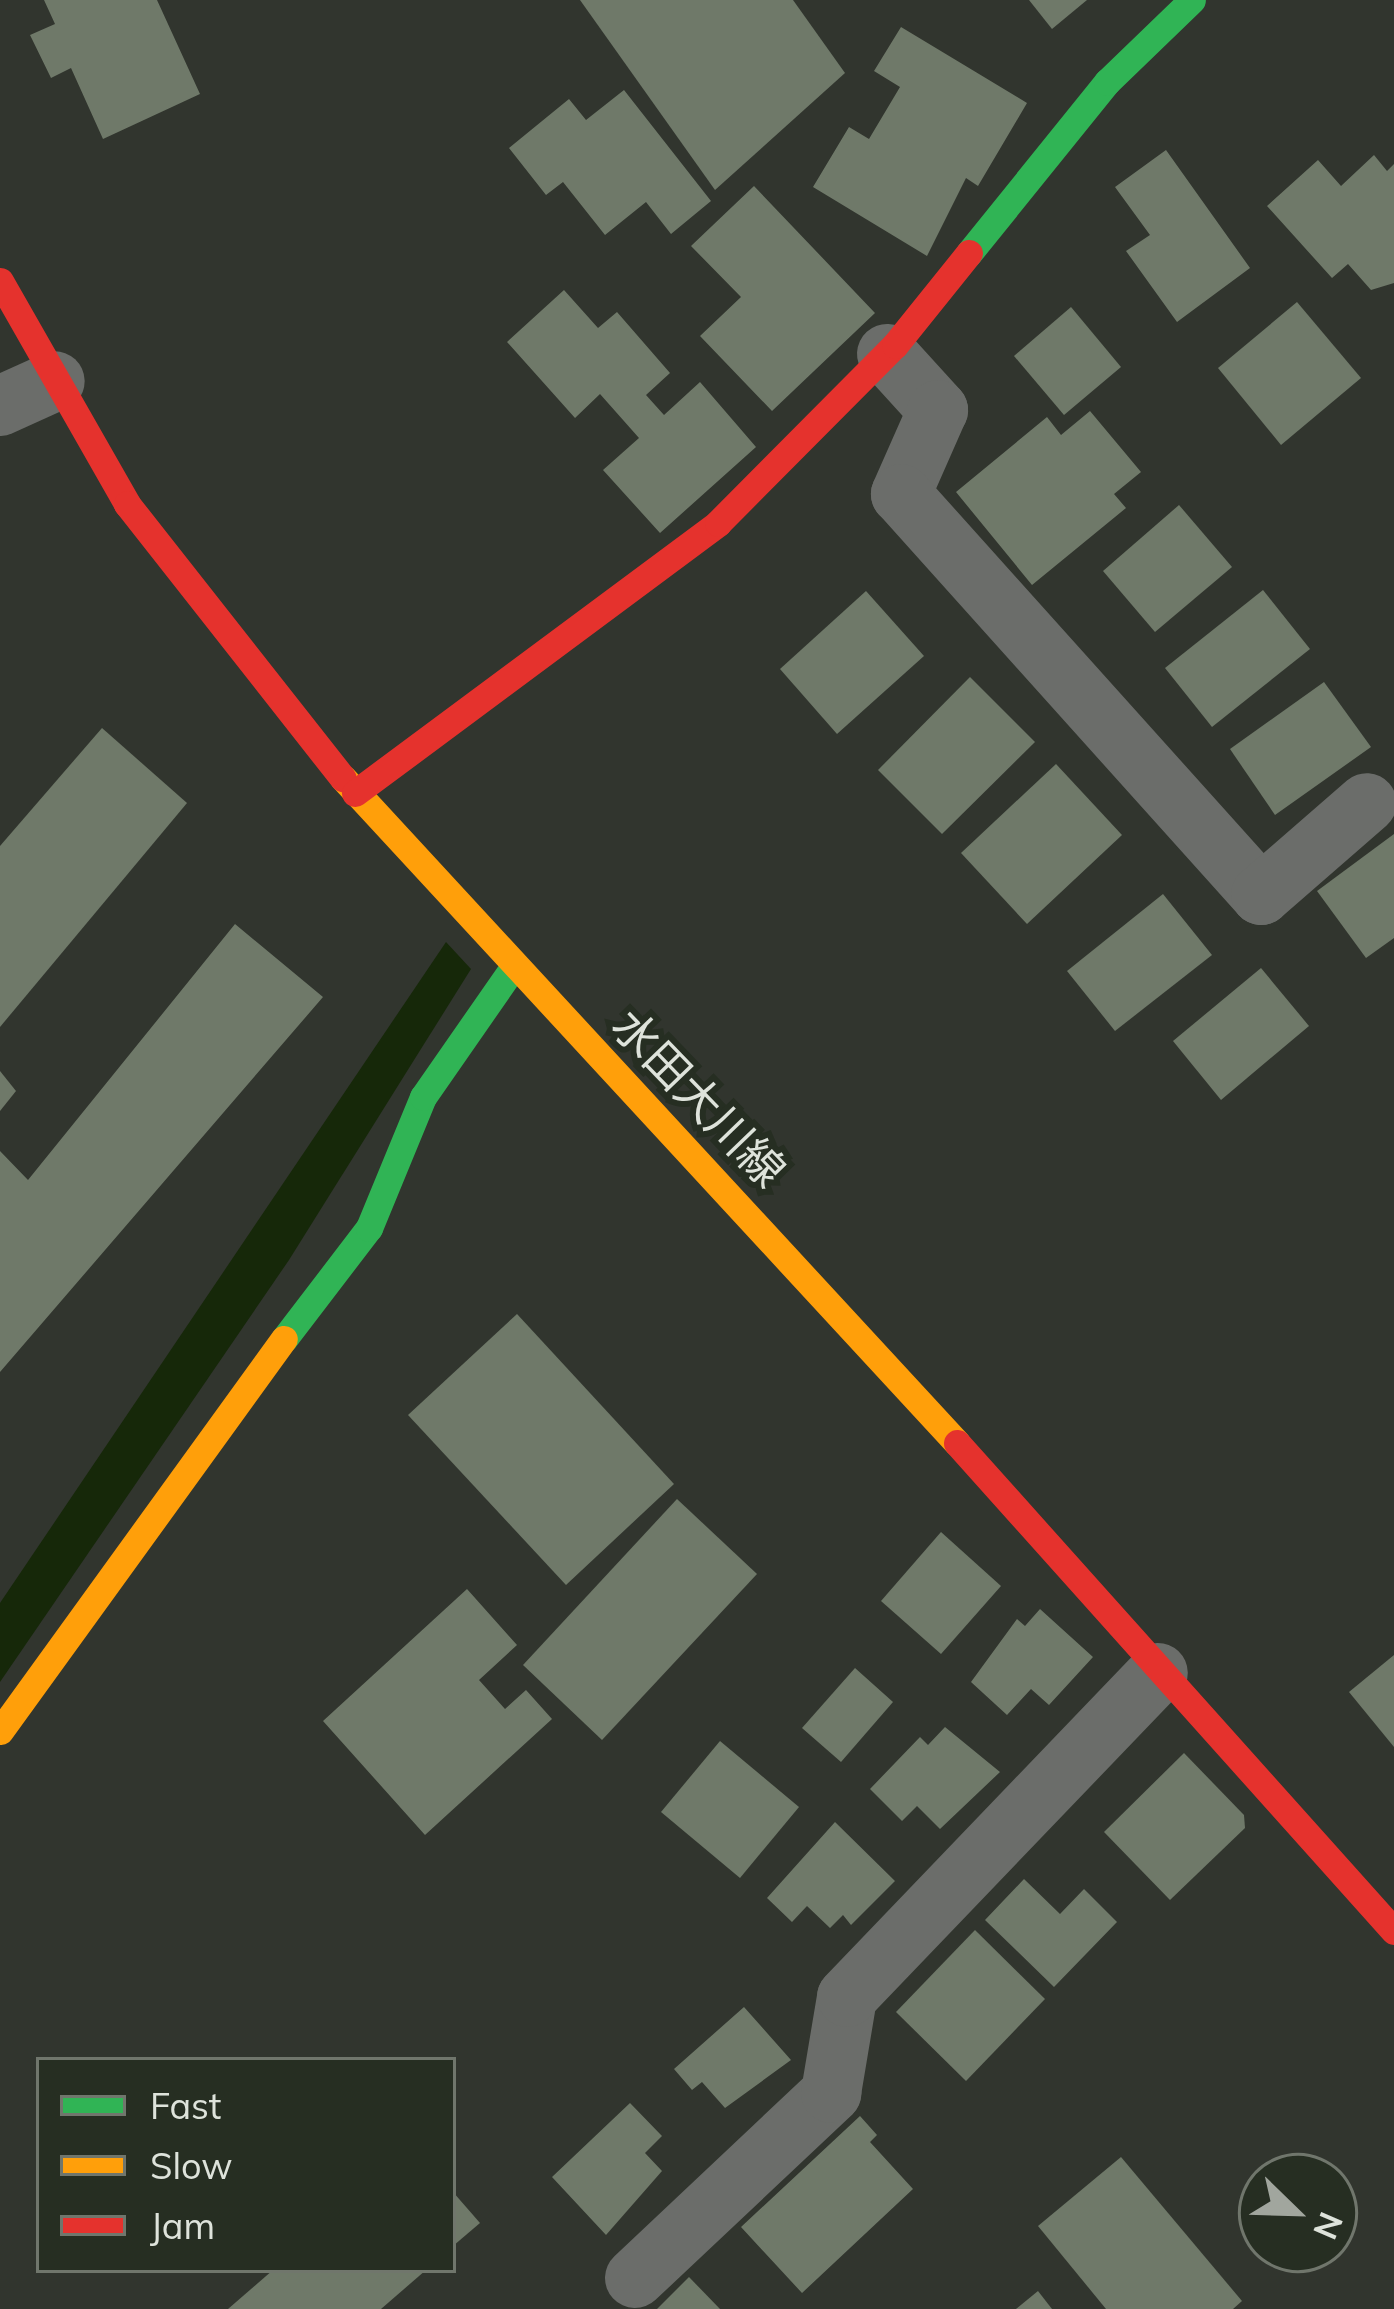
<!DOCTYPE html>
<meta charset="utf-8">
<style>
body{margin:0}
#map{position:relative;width:1394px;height:2309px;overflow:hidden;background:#31352e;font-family:Mulish,"Noto Sans JP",sans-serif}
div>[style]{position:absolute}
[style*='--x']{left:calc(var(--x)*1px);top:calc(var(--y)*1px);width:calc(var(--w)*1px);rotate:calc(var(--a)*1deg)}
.water>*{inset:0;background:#162809}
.building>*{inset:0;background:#6f7969}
.street>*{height:60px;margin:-30px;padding:0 30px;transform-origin:30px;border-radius:30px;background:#6b6d6a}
.fast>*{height:27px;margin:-13.5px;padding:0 13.5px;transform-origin:13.5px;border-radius:13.5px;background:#30b455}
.slow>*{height:27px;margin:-13.5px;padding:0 13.5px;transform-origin:13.5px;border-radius:13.5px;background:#ff9f0a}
.jam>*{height:27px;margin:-13.5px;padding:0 13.5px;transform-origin:13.5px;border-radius:13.5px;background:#e5322d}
span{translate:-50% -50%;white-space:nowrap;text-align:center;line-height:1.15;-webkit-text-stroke:12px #262e22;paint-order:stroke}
.street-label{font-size:45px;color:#dee3db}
.legend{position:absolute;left:36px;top:2057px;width:420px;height:216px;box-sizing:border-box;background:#262e22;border:3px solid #70766c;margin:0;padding:15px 21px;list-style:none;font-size:36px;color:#dee3db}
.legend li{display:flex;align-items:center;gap:24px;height:60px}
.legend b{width:60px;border:3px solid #70766c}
.north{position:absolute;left:1238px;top:2153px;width:120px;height:120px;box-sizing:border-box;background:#262e22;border:3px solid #70766c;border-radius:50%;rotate:113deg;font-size:33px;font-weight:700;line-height:48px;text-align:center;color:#dee3db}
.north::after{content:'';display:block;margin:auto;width:42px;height:54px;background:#a1a69e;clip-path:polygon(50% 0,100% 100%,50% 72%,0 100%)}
</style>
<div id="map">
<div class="water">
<i style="clip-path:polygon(446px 942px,471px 969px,289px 1260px,0 1682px,0 1603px)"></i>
</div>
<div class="building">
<i style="clip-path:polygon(44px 0,157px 0,200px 94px,103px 139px,71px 68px,51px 78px,30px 35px,55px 24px)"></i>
<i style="clip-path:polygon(580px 0,793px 0,845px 73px,715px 190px)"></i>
<i style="clip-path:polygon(1029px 0,1087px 0,1052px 29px)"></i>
<i style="clip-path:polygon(901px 27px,1027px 103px,978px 186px,966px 178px,927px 256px,813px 187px,849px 127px,869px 139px,900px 87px,874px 71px)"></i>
<i style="clip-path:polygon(624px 90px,711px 201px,671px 234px,646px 202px,605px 235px,563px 182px,546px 195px,509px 148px,569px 99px,586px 120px)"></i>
<i style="clip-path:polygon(1166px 150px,1250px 268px,1177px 322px,1126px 251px,1150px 235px,1115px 187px)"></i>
<i style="clip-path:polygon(1374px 155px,1387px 171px,1394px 164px,1394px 283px,1371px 290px,1348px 264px,1332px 278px,1267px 206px,1318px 160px,1341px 186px)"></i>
<i style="clip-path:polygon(754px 186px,875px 313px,772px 411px,700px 336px,741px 297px,691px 246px)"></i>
<i style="clip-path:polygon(564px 290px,598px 328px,617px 312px,670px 373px,646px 395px,664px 415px,700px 382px,756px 447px,660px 533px,603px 470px,639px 438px,600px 394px,575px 418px,507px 342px)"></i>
<i style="clip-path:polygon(1297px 302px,1361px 378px,1281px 445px,1218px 368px)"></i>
<i style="clip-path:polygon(1071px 307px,1121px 367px,1064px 415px,1014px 356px)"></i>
<i style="clip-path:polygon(1090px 411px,1141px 472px,1114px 494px,1126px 508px,1032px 585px,956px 492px,1047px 417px,1061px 435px)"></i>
<i style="clip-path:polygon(1179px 505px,1232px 567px,1155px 632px,1103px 571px)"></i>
<i style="clip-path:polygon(1263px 590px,1310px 649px,1212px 727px,1165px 668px)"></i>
<i style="clip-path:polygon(866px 591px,924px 656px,837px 734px,780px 669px)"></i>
<i style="clip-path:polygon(970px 677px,1035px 742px,942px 834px,878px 770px)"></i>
<i style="clip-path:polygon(1324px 682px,1371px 747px,1275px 815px,1230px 749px)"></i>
<i style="clip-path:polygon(102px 728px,187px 803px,0 1027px,0 846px)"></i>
<i style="clip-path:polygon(1056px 764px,1122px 835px,1027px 924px,961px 853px)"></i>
<i style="clip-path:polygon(1394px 834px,1394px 938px,1366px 958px,1317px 891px)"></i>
<i style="clip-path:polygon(1163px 894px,1212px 955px,1115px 1031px,1067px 971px)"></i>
<i style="clip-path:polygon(235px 924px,323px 997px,0 1372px,0 1151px,28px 1180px)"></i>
<i style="clip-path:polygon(1261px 968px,1309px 1026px,1221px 1100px,1173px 1041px)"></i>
<i style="clip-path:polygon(0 1071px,16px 1091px,0 1111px)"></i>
<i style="clip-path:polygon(517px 1314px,674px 1484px,566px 1585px,408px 1415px)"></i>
<i style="clip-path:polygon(677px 1499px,757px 1574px,602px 1740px,523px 1665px)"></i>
<i style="clip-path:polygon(941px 1532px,1001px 1586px,941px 1654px,881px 1601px)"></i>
<i style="clip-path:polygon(467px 1589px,517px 1645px,479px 1680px,505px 1709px,526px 1690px,552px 1719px,425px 1835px,323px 1721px)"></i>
<i style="clip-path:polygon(1040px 1609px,1093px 1657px,1049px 1705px,1031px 1689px,1007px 1715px,971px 1682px,1017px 1619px,1025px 1626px)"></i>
<i style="clip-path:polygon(1394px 1655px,1394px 1747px,1349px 1692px)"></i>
<i style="clip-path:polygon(855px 1668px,893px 1702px,841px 1762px,802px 1728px)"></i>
<i style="clip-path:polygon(945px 1727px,1000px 1772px,940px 1829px,917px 1806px,902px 1821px,870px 1789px,920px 1737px,928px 1745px)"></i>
<i style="clip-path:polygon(720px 1741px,799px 1807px,740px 1878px,661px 1812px)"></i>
<i style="clip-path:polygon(1184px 1753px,1244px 1815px,1245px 1828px,1170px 1900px,1104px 1832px)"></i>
<i style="clip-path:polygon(835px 1822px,895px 1881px,851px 1925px,843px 1915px,830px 1928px,807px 1906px,792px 1922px,767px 1898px)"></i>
<i style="clip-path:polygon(1024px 1879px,1060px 1914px,1084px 1889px,1117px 1922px,1054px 1987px,985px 1920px)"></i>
<i style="clip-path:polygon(975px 1930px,1045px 1999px,966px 2081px,896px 2012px)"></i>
<i style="clip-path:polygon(744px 2007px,791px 2060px,725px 2108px,702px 2082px,692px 2090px,674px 2069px)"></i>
<i style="clip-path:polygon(630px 2103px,662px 2136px,645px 2153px,662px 2171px,606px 2235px,552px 2177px)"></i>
<i style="clip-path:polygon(860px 2116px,877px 2135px,870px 2142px,913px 2189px,802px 2293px,741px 2227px)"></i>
<i style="clip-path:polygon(1121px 2157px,1242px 2301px,1233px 2309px,1106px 2309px,1038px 2226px)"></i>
<i style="clip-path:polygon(453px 2192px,480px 2223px,453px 2246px)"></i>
<i style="clip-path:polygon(273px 2270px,426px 2270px,381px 2309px,228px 2309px)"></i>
<i style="clip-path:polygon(689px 2277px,720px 2309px,657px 2309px)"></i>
<i style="clip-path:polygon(1038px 2291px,1052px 2309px,1016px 2309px)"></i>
</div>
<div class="street">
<i style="--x:887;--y:354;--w:76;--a:47.7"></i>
<i style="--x:938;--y:410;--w:92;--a:113.8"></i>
<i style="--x:901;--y:494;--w:539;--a:48.08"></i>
<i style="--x:1261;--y:895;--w:140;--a:-41"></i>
<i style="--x:0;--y:406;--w:60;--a:-24.4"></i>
<i style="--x:635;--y:2278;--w:270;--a:-43.3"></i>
<i style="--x:831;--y:2093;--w:97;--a:-80.5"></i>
<i style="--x:847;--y:1997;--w:449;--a:-46.2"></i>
</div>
<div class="fast">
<i style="--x:969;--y:253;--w:220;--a:-51.1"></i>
<i style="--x:1107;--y:82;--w:118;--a:-44"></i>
<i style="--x:284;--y:1339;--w:140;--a:-52.6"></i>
<i style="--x:369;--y:1228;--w:142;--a:-67.6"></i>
<i style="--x:423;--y:1097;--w:160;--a:-55.2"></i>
</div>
<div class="slow">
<i style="--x:343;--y:778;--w:905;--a:47.28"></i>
<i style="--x:0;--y:1731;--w:484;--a:-54.1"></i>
</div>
<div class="jam">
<i style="--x:0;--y:281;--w:257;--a:60.3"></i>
<i style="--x:127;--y:504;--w:349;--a:51.8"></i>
<i style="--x:355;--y:793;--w:452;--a:-36.6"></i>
<i style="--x:718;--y:523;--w:251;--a:-45.2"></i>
<i style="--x:895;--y:345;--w:118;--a:-51.2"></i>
<i style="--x:957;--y:1443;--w:655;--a:48.16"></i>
</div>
<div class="street-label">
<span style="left:699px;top:1098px;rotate:46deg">水田大川線</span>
</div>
<ul class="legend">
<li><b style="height:15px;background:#30b455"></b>Fast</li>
<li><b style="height:15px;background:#ff9f0a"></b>Slow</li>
<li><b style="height:15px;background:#e5322d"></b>Jam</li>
</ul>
<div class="north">N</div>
</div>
